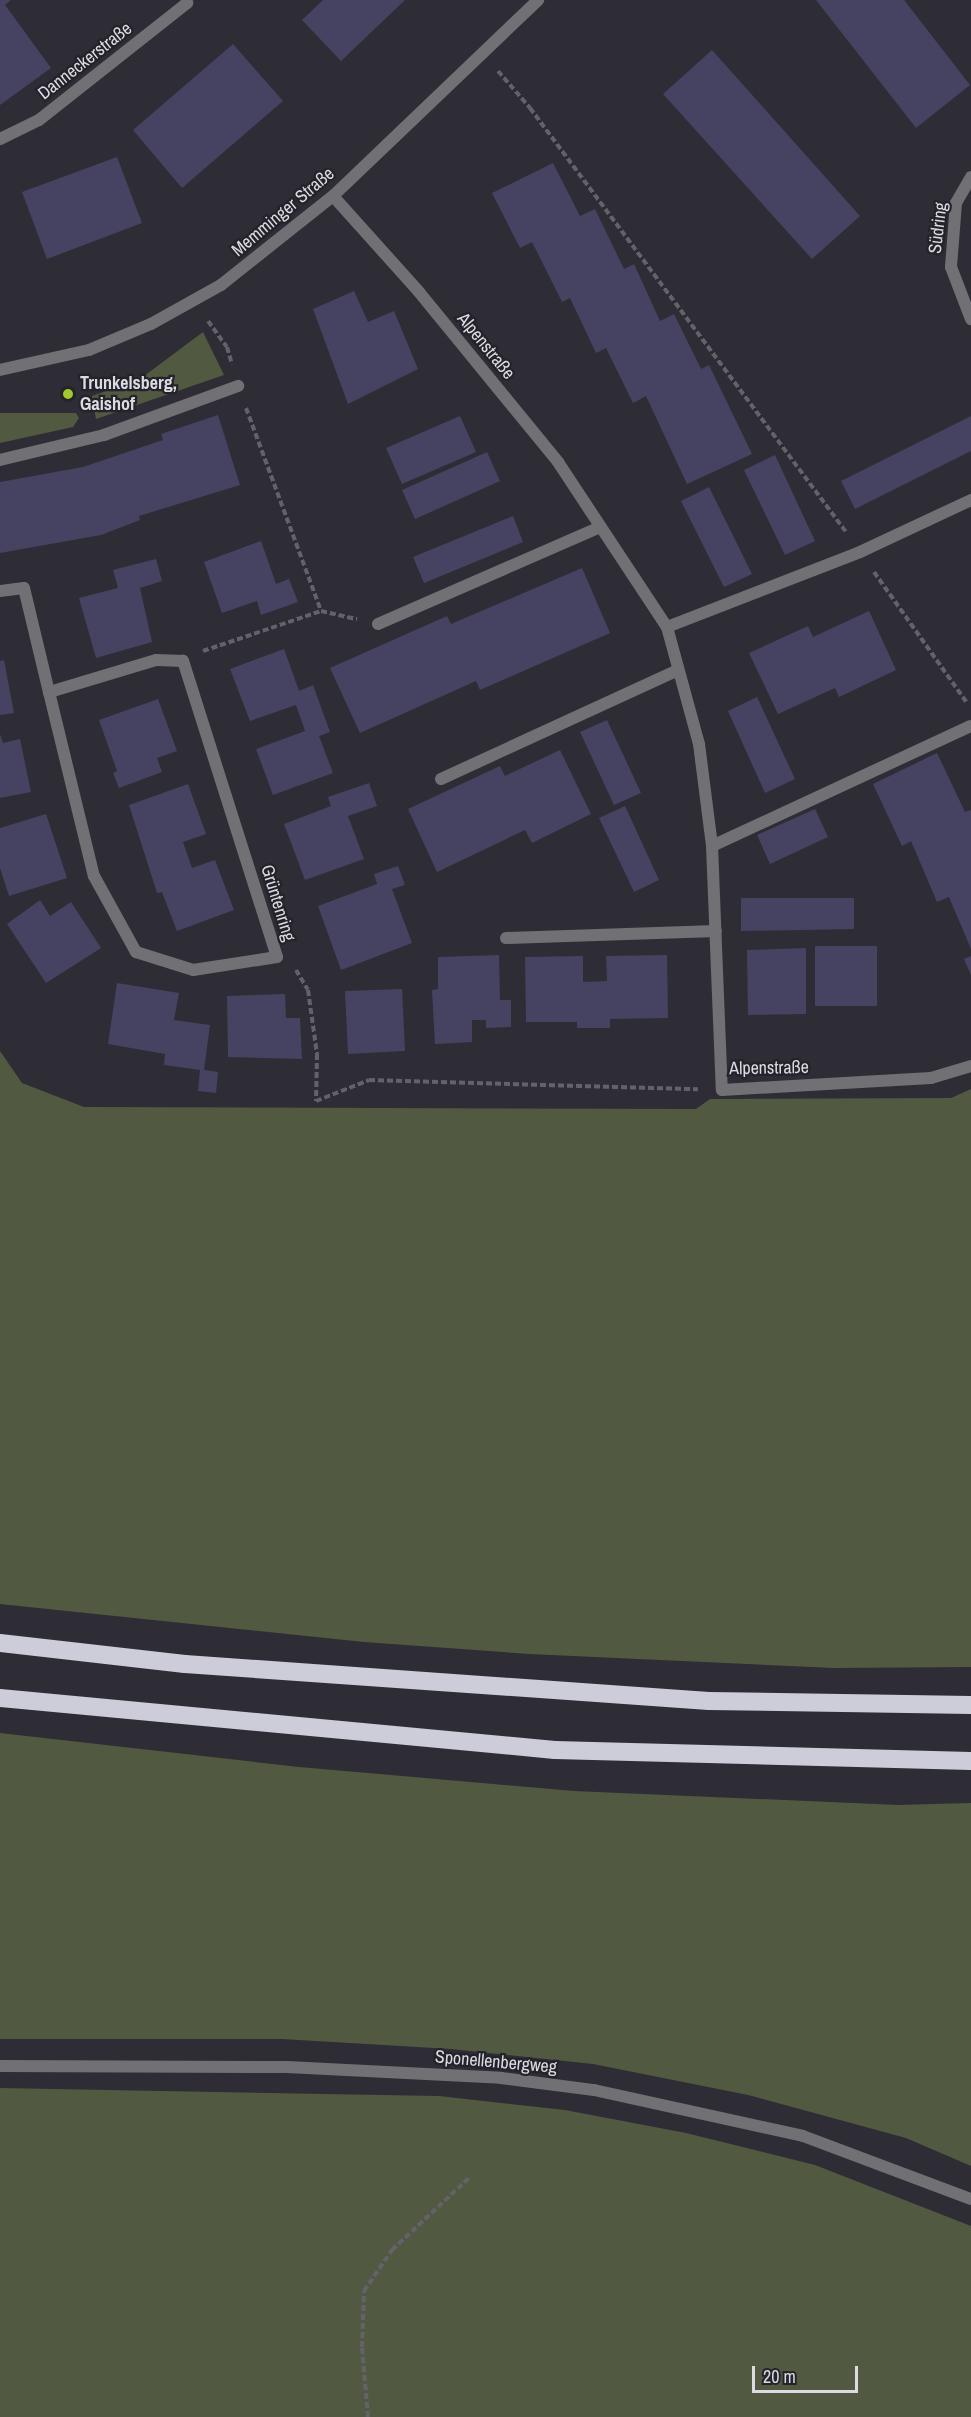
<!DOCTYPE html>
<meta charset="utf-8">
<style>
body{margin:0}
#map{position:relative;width:971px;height:2417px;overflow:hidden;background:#2e2d36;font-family:"Archivo Narrow",sans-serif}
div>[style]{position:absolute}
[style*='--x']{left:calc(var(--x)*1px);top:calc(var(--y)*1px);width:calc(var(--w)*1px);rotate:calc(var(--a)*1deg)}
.green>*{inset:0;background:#515941}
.building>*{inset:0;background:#464261}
.path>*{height:4px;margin-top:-2px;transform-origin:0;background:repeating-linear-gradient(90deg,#63626a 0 6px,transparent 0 9px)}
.service>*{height:12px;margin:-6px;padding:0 6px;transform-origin:6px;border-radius:6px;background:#717075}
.minor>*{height:12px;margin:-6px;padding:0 6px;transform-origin:6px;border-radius:6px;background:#717075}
.tertiary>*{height:12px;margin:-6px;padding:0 6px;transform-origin:6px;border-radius:6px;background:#717075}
.motorway>*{height:18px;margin:-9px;padding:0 9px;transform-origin:9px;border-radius:9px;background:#cdccd9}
.dots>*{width:16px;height:16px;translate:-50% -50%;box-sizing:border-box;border:3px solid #24232c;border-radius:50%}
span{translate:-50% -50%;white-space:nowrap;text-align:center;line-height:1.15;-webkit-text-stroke:4.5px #24232c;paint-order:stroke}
.street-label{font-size:18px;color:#dbdbe1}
.poi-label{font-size:18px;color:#dbdbe1;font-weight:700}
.left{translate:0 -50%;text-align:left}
.scale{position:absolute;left:752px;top:2366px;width:106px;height:27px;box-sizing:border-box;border:3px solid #dbdbe1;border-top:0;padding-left:8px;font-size:18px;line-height:21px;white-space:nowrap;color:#dbdbe1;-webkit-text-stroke:4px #24232c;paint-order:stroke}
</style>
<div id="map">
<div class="green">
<i style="clip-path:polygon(203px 332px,224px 375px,96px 419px,92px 396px,140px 379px)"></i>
<i style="clip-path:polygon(0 413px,76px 413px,79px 418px,73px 427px,0 443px)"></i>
<i style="clip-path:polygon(0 1051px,22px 1083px,84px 1107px,696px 1109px,710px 1099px,951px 1098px,971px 1089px,971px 1667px,834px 1668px,529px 1654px,364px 1642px,0 1604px)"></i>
<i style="clip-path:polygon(0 1733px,299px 1767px,574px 1791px,898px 1805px,971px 1803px,971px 2166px,906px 2138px,748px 2095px,593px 2064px,451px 2049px,282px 2039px,0 2039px)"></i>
<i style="clip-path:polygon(0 2088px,439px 2096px,565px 2110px,686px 2133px,815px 2165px,971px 2226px,971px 2417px,0 2417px)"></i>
</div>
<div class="building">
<i style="clip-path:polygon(0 0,11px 0,5px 5px,51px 68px,0 105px)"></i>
<i style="clip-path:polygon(323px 0,405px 0,341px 61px,302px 20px)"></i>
<i style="clip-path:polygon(816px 0,904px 0,970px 85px,916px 128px)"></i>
<i style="clip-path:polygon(233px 44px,283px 101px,182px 188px,133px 130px)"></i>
<i style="clip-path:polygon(712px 50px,860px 216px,812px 259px,663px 94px)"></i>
<i style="clip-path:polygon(117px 157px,142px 223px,47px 259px,22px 192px)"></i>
<i style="clip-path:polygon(553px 163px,580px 216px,595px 209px,624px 269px,634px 264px,660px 321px,674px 314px,701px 369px,709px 365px,752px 454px,687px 484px,646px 396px,633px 403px,606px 348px,596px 353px,570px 298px,562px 302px,532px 242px,520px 248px,492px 193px)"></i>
<i style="clip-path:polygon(354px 291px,368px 322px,394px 311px,418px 369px,348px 404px,313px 309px)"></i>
<i style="clip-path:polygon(218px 415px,240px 485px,139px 516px,140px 520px,101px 535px,0 553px,0 482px,83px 467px,163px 440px,161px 434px)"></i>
<i style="clip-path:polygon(460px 416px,476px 452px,402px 484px,386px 448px)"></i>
<i style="clip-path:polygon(971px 416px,971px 451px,855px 509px,841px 481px)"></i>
<i style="clip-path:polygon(487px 452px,500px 481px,415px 519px,402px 490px)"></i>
<i style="clip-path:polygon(775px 455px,815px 541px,785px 555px,744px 470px)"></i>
<i style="clip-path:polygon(709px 487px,752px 574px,724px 587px,681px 501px)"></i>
<i style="clip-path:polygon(513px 516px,523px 542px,424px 583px,413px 557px)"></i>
<i style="clip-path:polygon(261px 541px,276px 584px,289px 579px,298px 602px,261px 615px,257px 601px,222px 613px,204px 562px)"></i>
<i style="clip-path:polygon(156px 559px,162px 581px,140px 588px,152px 642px,96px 658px,79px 598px,118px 588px,113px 570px)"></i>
<i style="clip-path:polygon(582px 568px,610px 633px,480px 690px,476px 681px,360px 733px,330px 668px,447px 616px,451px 624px)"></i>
<i style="clip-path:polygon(869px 611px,896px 670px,839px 697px,835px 688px,778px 714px,749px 653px,808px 626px,813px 637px)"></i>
<i style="clip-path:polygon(284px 649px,299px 691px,313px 685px,330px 732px,319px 736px,333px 773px,273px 795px,256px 749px,305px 731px,296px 705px,250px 721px,230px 669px)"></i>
<i style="clip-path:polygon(4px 660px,14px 713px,0 715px,0 661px)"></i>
<i style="clip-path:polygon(757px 697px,795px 779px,765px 793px,728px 711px)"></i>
<i style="clip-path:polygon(158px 699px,177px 751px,157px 758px,162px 772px,119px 788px,113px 773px,117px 771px,99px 720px)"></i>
<i style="clip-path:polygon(607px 720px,641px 793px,614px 805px,580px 732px)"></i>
<i style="clip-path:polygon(0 734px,3px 743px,20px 739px,31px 792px,0 798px)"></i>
<i style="clip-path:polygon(560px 750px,591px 814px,532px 843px,525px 830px,437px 872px,408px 809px,500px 766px,505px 776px)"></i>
<i style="clip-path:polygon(937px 753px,965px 812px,971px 810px,971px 949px,949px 897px,937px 902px,911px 841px,902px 846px,873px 784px)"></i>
<i style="clip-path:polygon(369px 783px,377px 806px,348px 816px,364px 859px,305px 880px,284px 824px,331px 806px,328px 797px)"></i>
<i style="clip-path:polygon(188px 784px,206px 834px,183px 842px,192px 868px,215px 860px,234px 910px,177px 931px,162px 892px,157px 893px,129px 805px)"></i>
<i style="clip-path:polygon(625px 806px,659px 880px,634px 892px,599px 818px)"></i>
<i style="clip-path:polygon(815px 809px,828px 837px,770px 864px,757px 835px)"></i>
<i style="clip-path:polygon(46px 814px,67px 878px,9px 896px,0 868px,0 828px)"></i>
<i style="clip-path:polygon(398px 866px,405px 885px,392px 889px,412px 943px,341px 970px,318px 906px,377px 884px,374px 874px)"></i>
<i style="clip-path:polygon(741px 898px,854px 898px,854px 929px,741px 931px)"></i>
<i style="clip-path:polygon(40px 900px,50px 916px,71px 902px,101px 948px,46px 983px,7px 924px)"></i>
<i style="clip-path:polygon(815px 946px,877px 946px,877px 1006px,815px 1006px)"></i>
<i style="clip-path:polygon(806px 948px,806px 1014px,748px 1015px,747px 950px)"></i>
<i style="clip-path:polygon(499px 955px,500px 1000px,511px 1000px,511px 1027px,486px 1028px,486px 1020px,472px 1020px,472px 1042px,435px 1044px,432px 990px,438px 989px,438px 957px)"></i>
<i style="clip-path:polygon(667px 955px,668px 1018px,610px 1019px,610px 1028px,577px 1028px,577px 1022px,526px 1022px,525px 957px,583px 956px,583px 982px,607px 981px,606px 956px)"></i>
<i style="clip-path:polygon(971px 956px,971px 975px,964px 959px)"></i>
<i style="clip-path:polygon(117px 983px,179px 993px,174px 1020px,210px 1025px,204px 1070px,218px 1072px,216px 1093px,198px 1091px,200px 1070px,164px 1065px,165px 1054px,108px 1044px)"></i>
<i style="clip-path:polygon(402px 989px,405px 1051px,348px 1054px,345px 991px)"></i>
<i style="clip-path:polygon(285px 994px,286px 1018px,300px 1018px,302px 1059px,228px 1057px,227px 996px)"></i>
</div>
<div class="path">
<i style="--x:498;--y:71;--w:49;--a:49.1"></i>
<i style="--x:530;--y:108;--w:529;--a:53.3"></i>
<i style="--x:208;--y:321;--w:32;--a:54"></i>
<i style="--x:227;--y:347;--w:18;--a:74"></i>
<i style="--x:246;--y:408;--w:216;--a:69.7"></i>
<i style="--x:321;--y:611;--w:37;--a:13"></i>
<i style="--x:874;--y:572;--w:161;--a:54.6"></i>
<i style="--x:203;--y:651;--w:125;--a:-18.7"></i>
<i style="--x:296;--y:970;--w:23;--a:59"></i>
<i style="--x:308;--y:990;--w:65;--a:82"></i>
<i style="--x:317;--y:1054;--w:47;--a:91.2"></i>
<i style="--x:316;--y:1101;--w:57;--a:-21.6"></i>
<i style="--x:369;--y:1080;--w:329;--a:1.6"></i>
<i style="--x:368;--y:2417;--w:70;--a:-94.9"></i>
<i style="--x:362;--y:2347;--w:56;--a:-88"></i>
<i style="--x:364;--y:2291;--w:50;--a:-55.7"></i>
<i style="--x:392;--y:2250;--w:105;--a:-43.1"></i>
</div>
<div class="service">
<i style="--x:0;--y:460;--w:107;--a:-13.5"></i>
<i style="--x:104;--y:435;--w:143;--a:-20.1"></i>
</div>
<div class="minor">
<i style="--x:0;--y:139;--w:43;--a:-26"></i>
<i style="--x:39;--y:120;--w:189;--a:-38.3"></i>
<i style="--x:971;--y:177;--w:30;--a:120"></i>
<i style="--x:956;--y:203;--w:64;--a:94.5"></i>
<i style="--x:951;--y:267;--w:56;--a:69"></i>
<i style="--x:333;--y:196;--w:129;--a:48.1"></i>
<i style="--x:419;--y:292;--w:220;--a:50.7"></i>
<i style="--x:558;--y:462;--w:198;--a:56.6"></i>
<i style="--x:667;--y:627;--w:121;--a:74.7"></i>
<i style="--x:699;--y:744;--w:103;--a:82.7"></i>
<i style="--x:712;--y:846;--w:244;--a:87.7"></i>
<i style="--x:722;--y:1090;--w:209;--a:-3.3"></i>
<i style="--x:931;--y:1078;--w:42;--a:-16.7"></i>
<i style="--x:0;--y:591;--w:24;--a:-7"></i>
<i style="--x:24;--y:588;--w:107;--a:76.5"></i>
<i style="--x:49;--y:692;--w:189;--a:76.3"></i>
<i style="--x:94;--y:876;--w:87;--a:61.1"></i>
<i style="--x:136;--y:952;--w:60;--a:17.5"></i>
<i style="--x:193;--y:970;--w:85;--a:-8.8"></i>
<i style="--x:277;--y:957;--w:311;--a:-107.6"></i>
<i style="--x:183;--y:661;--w:27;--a:-178"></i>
<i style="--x:156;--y:660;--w:112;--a:163.3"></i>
<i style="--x:378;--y:624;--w:240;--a:-23.6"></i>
<i style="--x:667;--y:627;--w:207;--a:-21.2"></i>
<i style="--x:860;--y:552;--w:123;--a:-25.1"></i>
<i style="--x:441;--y:779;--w:261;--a:-24.7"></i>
<i style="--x:712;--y:846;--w:285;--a:-24.9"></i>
<i style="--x:506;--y:938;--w:210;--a:-1.9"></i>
</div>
<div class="tertiary">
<i style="--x:0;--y:370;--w:91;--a:-12.7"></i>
<i style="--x:89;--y:350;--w:67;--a:-22.8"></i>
<i style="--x:151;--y:324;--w:80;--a:-29.1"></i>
<i style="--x:221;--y:285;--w:143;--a:-38.5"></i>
<i style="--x:333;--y:196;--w:284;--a:-43.7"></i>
<i style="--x:0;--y:2066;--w:287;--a:0.2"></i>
<i style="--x:287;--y:2067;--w:214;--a:2.9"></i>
<i style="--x:501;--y:2078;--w:94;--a:7.4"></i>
<i style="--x:594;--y:2090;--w:214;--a:12.4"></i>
<i style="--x:803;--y:2136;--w:179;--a:20.6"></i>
</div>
<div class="motorway">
<i style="--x:0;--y:1643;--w:186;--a:6.5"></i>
<i style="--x:185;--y:1664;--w:525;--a:4.04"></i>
<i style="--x:709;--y:1701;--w:262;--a:0.9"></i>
<i style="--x:0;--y:1698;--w:557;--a:5.35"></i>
<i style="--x:555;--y:1750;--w:416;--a:1.5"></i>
</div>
<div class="dots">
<i style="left:68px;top:394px;background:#a2c929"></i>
</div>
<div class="street-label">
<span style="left:85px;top:61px;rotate:-38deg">Danneckerstraße</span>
<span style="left:283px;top:212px;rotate:-40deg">Memminger Straße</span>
<span style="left:938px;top:228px;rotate:-83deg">Südring</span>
<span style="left:486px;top:346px;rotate:51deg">Alpenstraße</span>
<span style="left:278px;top:903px;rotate:73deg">Grüntenring</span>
<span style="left:769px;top:1068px;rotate:-1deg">Alpenstraße</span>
<span style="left:496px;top:2062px;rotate:5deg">Sponellenbergweg</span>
</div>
<div class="poi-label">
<span class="left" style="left:80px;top:394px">Trunkelsberg,<br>Gaishof</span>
</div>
<div class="scale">20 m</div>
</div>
